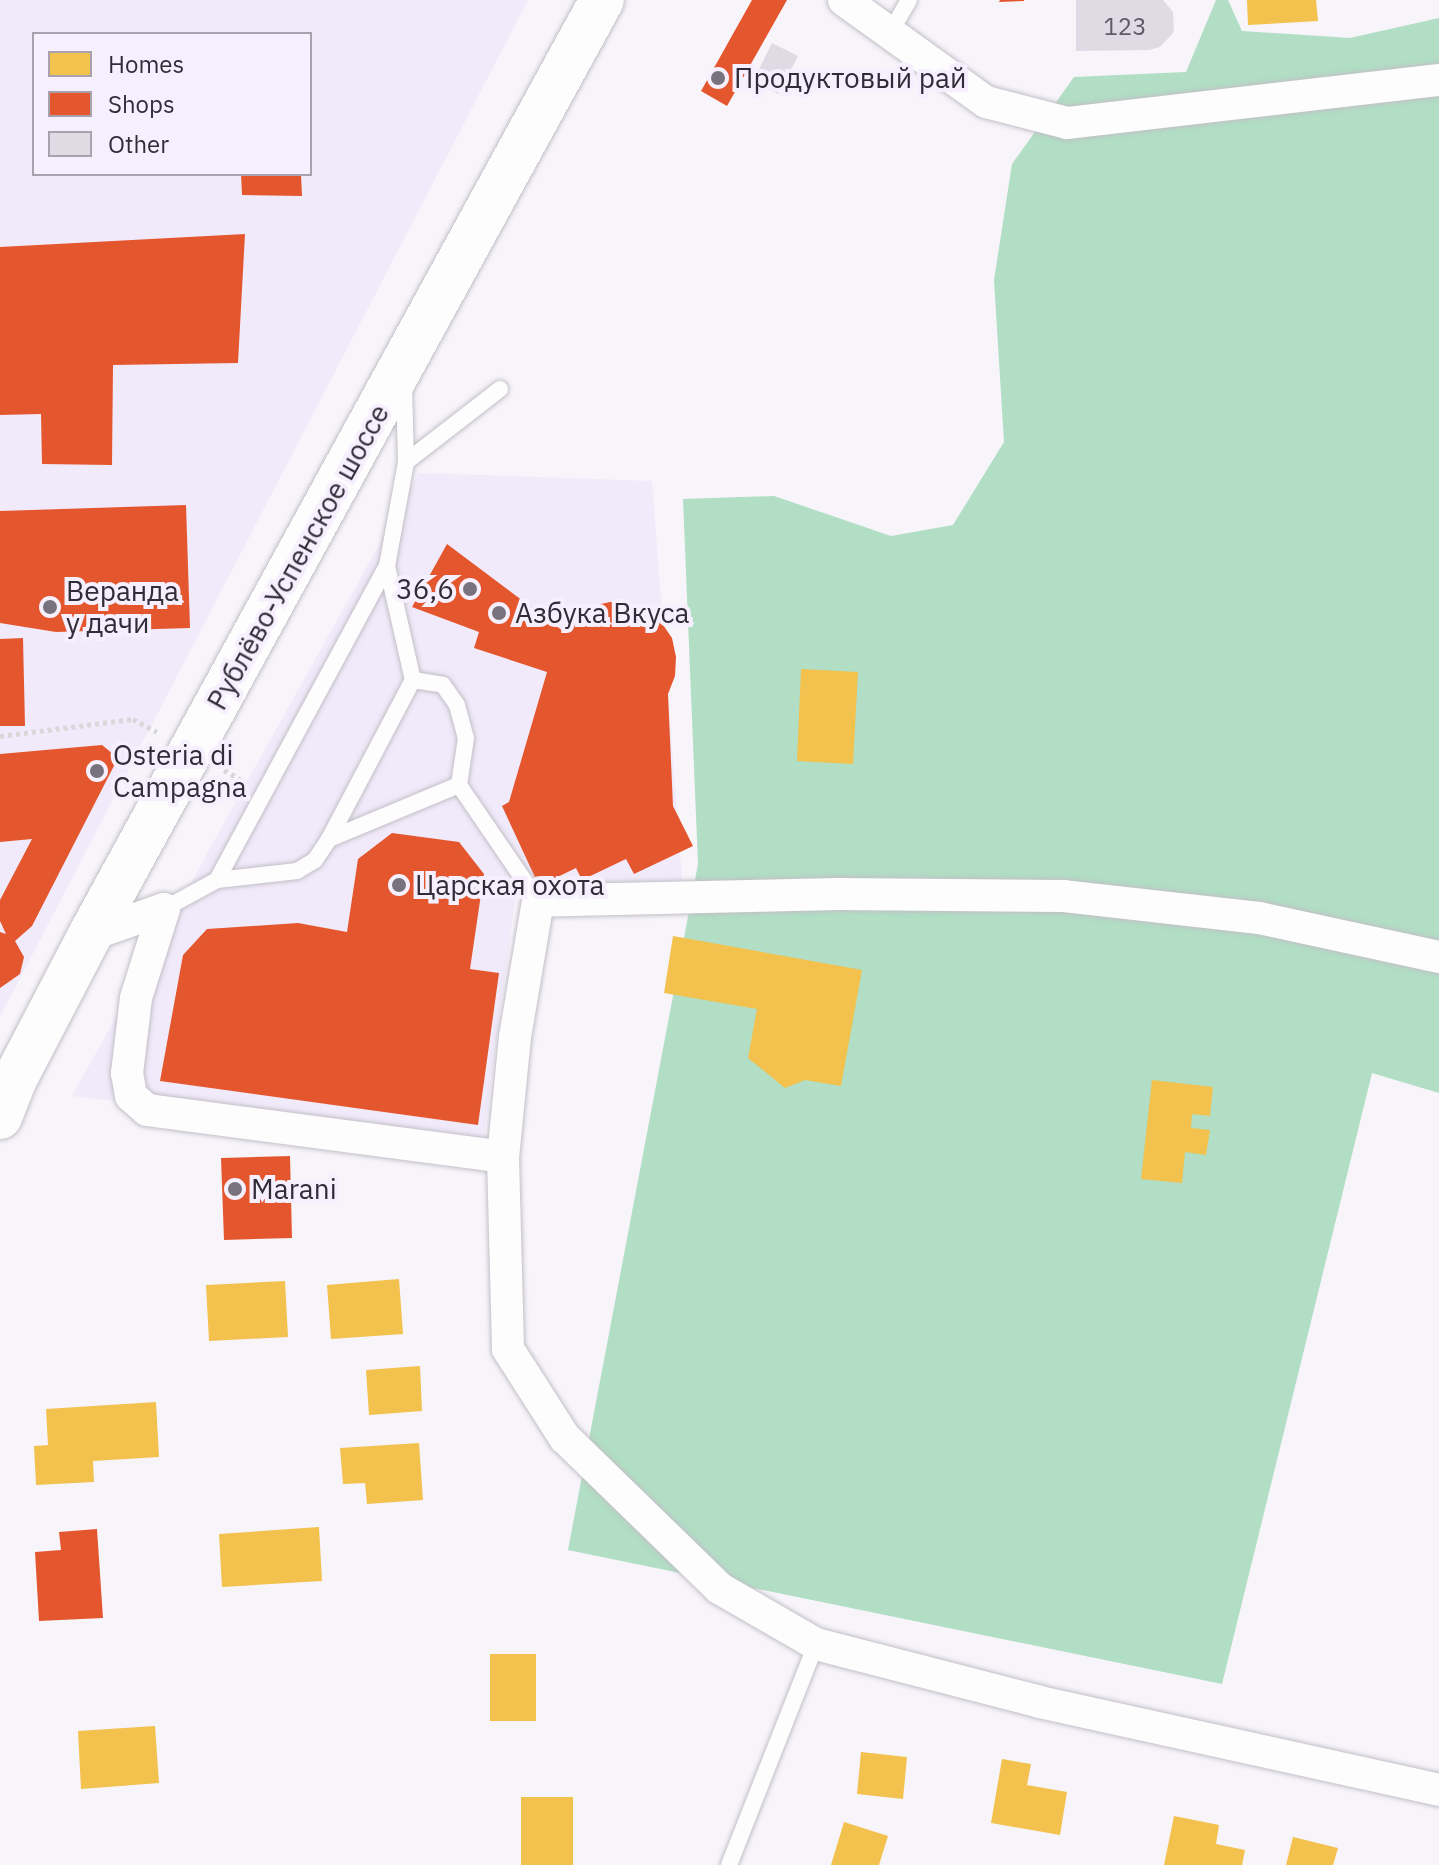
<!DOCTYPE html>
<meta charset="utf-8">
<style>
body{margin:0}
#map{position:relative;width:1439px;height:1865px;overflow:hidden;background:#f7f4fa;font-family:"IBM Plex Sans",sans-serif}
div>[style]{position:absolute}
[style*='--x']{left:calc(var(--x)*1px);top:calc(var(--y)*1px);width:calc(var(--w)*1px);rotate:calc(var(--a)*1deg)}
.built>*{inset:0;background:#f1eafa}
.forest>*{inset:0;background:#b1dec4}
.homes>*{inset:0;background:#f2c14e}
.shops>*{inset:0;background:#e4572e}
.building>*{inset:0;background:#dfdbe4}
.path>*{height:5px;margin-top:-2.5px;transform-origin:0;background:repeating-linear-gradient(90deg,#d8d8da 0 4px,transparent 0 8px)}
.roads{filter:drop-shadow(0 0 2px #c2bfc7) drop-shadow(0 0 2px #c2bfc7)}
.lane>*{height:16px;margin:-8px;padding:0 8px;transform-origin:8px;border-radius:8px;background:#fefdfe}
.street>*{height:32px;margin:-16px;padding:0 16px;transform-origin:16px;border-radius:16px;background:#fefdfe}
.secondary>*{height:44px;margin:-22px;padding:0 22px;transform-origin:22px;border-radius:22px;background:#fefdfe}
.dots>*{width:22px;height:22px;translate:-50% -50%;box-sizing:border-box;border:4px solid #f6f0fe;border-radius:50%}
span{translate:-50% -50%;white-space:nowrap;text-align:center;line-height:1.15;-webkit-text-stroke:8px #f6f0fe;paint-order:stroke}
.number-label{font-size:24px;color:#5f5a66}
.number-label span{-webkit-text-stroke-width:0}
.poi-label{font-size:28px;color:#322c39}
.left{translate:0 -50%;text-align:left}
.right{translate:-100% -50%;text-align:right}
.street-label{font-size:28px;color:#322c39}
.legend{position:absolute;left:32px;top:32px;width:280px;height:144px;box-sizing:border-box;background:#f6f0fe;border:2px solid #a8a2af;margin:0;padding:10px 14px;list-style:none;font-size:24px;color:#322c39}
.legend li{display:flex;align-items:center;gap:16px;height:40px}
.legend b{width:40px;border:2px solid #a8a2af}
</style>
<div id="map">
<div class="built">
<i style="clip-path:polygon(evenodd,0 0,528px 0,0 1017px,0 0,34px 34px,310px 34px,310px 174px,34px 174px,34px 34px)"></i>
<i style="clip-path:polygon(419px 473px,652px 481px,683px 893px,517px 885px,483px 1144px,72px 1096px)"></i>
</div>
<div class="forest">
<i style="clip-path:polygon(1216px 0,1228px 0,1242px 31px,1350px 38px,1439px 18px,1439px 1093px,1372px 1073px,1222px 1684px,568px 1550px,698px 864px,683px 499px,774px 496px,891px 536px,953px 525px,1004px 442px,994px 280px,1012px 164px,1074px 77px,1186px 72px)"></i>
</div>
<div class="homes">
<i style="clip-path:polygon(1247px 0,1316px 0,1318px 21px,1248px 25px)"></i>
<i style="clip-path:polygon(801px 669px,858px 672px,853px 764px,797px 761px)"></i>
<i style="clip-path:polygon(673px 936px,862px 970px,841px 1086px,805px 1080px,785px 1088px,748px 1058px,757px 1009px,664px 993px)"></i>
<i style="clip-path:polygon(1152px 1080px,1213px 1087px,1210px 1116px,1192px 1114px,1191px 1128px,1210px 1130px,1206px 1155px,1185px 1152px,1182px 1183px,1141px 1179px)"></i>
<i style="clip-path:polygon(399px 1279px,403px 1334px,331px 1339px,327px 1285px)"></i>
<i style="clip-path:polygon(285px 1281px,288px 1337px,209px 1341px,206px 1285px)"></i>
<i style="clip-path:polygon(420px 1366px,422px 1411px,369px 1415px,366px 1370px)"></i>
<i style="clip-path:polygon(156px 1402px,159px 1457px,93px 1461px,94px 1482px,36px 1485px,34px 1446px,48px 1445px,46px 1409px)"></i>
<i style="clip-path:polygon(419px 1443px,423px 1500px,367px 1504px,365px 1483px,343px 1484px,340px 1448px)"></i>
<i style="clip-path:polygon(319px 1527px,322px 1581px,222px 1587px,219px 1534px)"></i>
<i style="clip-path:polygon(490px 1654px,536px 1654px,536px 1721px,490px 1721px)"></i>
<i style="clip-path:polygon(155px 1726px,159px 1783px,81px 1789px,78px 1731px)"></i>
<i style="clip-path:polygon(861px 1752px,907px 1757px,903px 1799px,857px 1794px)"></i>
<i style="clip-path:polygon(1002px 1759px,1031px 1764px,1027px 1785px,1067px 1792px,1060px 1835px,991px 1823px)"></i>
<i style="clip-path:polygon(521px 1797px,573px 1797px,573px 1865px,521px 1865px)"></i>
<i style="clip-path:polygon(1174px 1816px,1219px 1825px,1216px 1844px,1245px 1850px,1242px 1865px,1164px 1865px)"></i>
<i style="clip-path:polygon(844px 1822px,888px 1836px,879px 1865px,831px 1865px)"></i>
<i style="clip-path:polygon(1293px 1837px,1338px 1848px,1333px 1865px,1286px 1865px)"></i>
</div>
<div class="shops">
<i style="clip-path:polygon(752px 0,787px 0,727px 106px,701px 91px)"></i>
<i style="clip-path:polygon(1000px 0,1024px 0,1024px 1px,999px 2px)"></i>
<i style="clip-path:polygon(241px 174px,301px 174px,302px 196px,242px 195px)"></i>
<i style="clip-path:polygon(245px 234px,238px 363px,113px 365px,112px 465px,42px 464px,41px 414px,0 415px,0 247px)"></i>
<i style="clip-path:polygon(186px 505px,190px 628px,56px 632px,0 623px,0 511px)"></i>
<i style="clip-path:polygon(447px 544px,563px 631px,592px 606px,610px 602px,629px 603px,647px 610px,661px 622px,672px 638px,676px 657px,675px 676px,668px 694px,673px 806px,693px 846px,634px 874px,626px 859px,582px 880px,576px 868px,539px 886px,502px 806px,509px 802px,547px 672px,474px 648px,479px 632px,412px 607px)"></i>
<i style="clip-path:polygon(23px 638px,25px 726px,0 726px,0 639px)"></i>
<i style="clip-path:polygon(102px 745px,118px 758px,32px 926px,15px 941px,24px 957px,20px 974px,0 988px,0 932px,6px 934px,0 921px,0 900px,32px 839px,0 842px,0 754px)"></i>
<i style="clip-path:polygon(392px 833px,459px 842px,484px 874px,470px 969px,499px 973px,478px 1125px,160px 1081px,183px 955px,207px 929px,298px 923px,347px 932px,358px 859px)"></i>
<i style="clip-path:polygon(290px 1156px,292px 1238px,224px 1240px,221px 1158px)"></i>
<i style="clip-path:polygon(97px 1529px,103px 1618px,39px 1621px,35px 1552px,61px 1550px,59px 1532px)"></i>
</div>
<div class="building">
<i style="clip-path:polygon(1076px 0,1163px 0,1173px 12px,1174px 32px,1160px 47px,1149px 50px,1076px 51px)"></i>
<i style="clip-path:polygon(772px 43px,798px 56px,778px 94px,753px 81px)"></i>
</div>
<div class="path">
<i style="--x:0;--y:736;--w:134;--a:-7.3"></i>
<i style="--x:133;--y:719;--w:27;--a:28"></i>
<i style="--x:224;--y:770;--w:22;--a:30"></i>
</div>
<div class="roads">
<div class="lane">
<i style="--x:890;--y:33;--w:38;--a:-60"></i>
<i style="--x:406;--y:462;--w:119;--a:-37.8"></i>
<i style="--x:387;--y:566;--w:117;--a:77.2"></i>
<i style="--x:413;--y:680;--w:30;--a:9"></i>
<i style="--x:443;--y:685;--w:24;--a:55"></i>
<i style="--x:457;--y:705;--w:34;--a:75"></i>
<i style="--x:466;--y:738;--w:48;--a:98.5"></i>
<i style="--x:459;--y:785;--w:140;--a:55.7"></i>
<i style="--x:329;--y:839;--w:180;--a:-62.2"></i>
<i style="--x:217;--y:880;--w:81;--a:-6.4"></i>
<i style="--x:297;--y:871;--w:21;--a:-31"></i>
<i style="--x:315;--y:860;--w:25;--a:-56"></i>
<i style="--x:329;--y:839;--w:141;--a:-22.6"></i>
<i style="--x:164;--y:909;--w:60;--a:-28.7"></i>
<i style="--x:217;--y:880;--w:357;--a:-61.6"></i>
<i style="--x:387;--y:566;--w:106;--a:-79.6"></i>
<i style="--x:406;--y:462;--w:75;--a:-91.5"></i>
<i style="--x:729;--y:1865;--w:238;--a:-68.5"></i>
</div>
<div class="street">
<i style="--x:844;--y:0;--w:175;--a:35.7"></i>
<i style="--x:986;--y:102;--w:84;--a:14.5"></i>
<i style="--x:1067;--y:123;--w:374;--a:-6.6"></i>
<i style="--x:164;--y:909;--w:93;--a:107.5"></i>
<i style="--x:136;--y:998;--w:76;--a:96.8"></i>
<i style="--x:127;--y:1073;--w:23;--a:80"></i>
<i style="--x:131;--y:1096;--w:21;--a:41"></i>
<i style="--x:147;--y:1110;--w:359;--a:7.5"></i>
<i style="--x:90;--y:935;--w:78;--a:-19.4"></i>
<i style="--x:1439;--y:957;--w:184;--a:-167.8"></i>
<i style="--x:1259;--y:918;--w:196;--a:-173.6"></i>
<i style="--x:1064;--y:896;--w:226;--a:-179.5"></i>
<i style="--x:838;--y:894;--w:300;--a:178.7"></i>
<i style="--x:538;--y:901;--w:138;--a:99.6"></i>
<i style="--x:515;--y:1037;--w:121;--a:95.7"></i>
<i style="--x:503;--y:1157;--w:192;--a:88.5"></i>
<i style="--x:508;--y:1349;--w:106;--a:57.4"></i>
<i style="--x:565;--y:1438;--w:215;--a:44.2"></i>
<i style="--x:719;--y:1588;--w:112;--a:30"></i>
<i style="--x:816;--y:1644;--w:231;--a:14.5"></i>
<i style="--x:1040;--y:1702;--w:409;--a:12.4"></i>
</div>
<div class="secondary">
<i style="--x:0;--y:1117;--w:41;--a:-68.5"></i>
<i style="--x:15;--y:1079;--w:162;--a:-62.5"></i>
<i style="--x:90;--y:935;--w:1066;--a:-61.3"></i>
</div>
</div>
<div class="dots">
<i style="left:718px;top:78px;background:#77727d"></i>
<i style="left:470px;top:589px;background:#77727d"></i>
<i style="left:50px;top:607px;background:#77727d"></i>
<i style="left:499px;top:613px;background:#77727d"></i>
<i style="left:97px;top:771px;background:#77727d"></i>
<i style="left:399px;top:885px;background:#77727d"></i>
<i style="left:235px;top:1189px;background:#77727d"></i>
</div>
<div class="number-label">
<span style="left:1125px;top:27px">123</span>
</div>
<div class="poi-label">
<span class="left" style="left:734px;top:78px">Продуктовый рай</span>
<span class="right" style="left:454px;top:589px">36,6</span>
<span class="left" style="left:66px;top:607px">Веранда<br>у дачи</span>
<span class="left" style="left:515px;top:613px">Азбука Вкуса</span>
<span class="left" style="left:113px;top:771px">Osteria di<br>Campagna</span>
<span class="left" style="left:415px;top:885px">Царская охота</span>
<span class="left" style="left:251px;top:1189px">Marani</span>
</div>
<div class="street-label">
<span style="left:298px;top:557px;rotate:-61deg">Рублёво-Успенское шоссе</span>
</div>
<ul class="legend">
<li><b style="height:22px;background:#f2c14e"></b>Homes</li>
<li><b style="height:22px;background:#e4572e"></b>Shops</li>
<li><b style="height:22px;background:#dfdbe4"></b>Other</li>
</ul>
</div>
